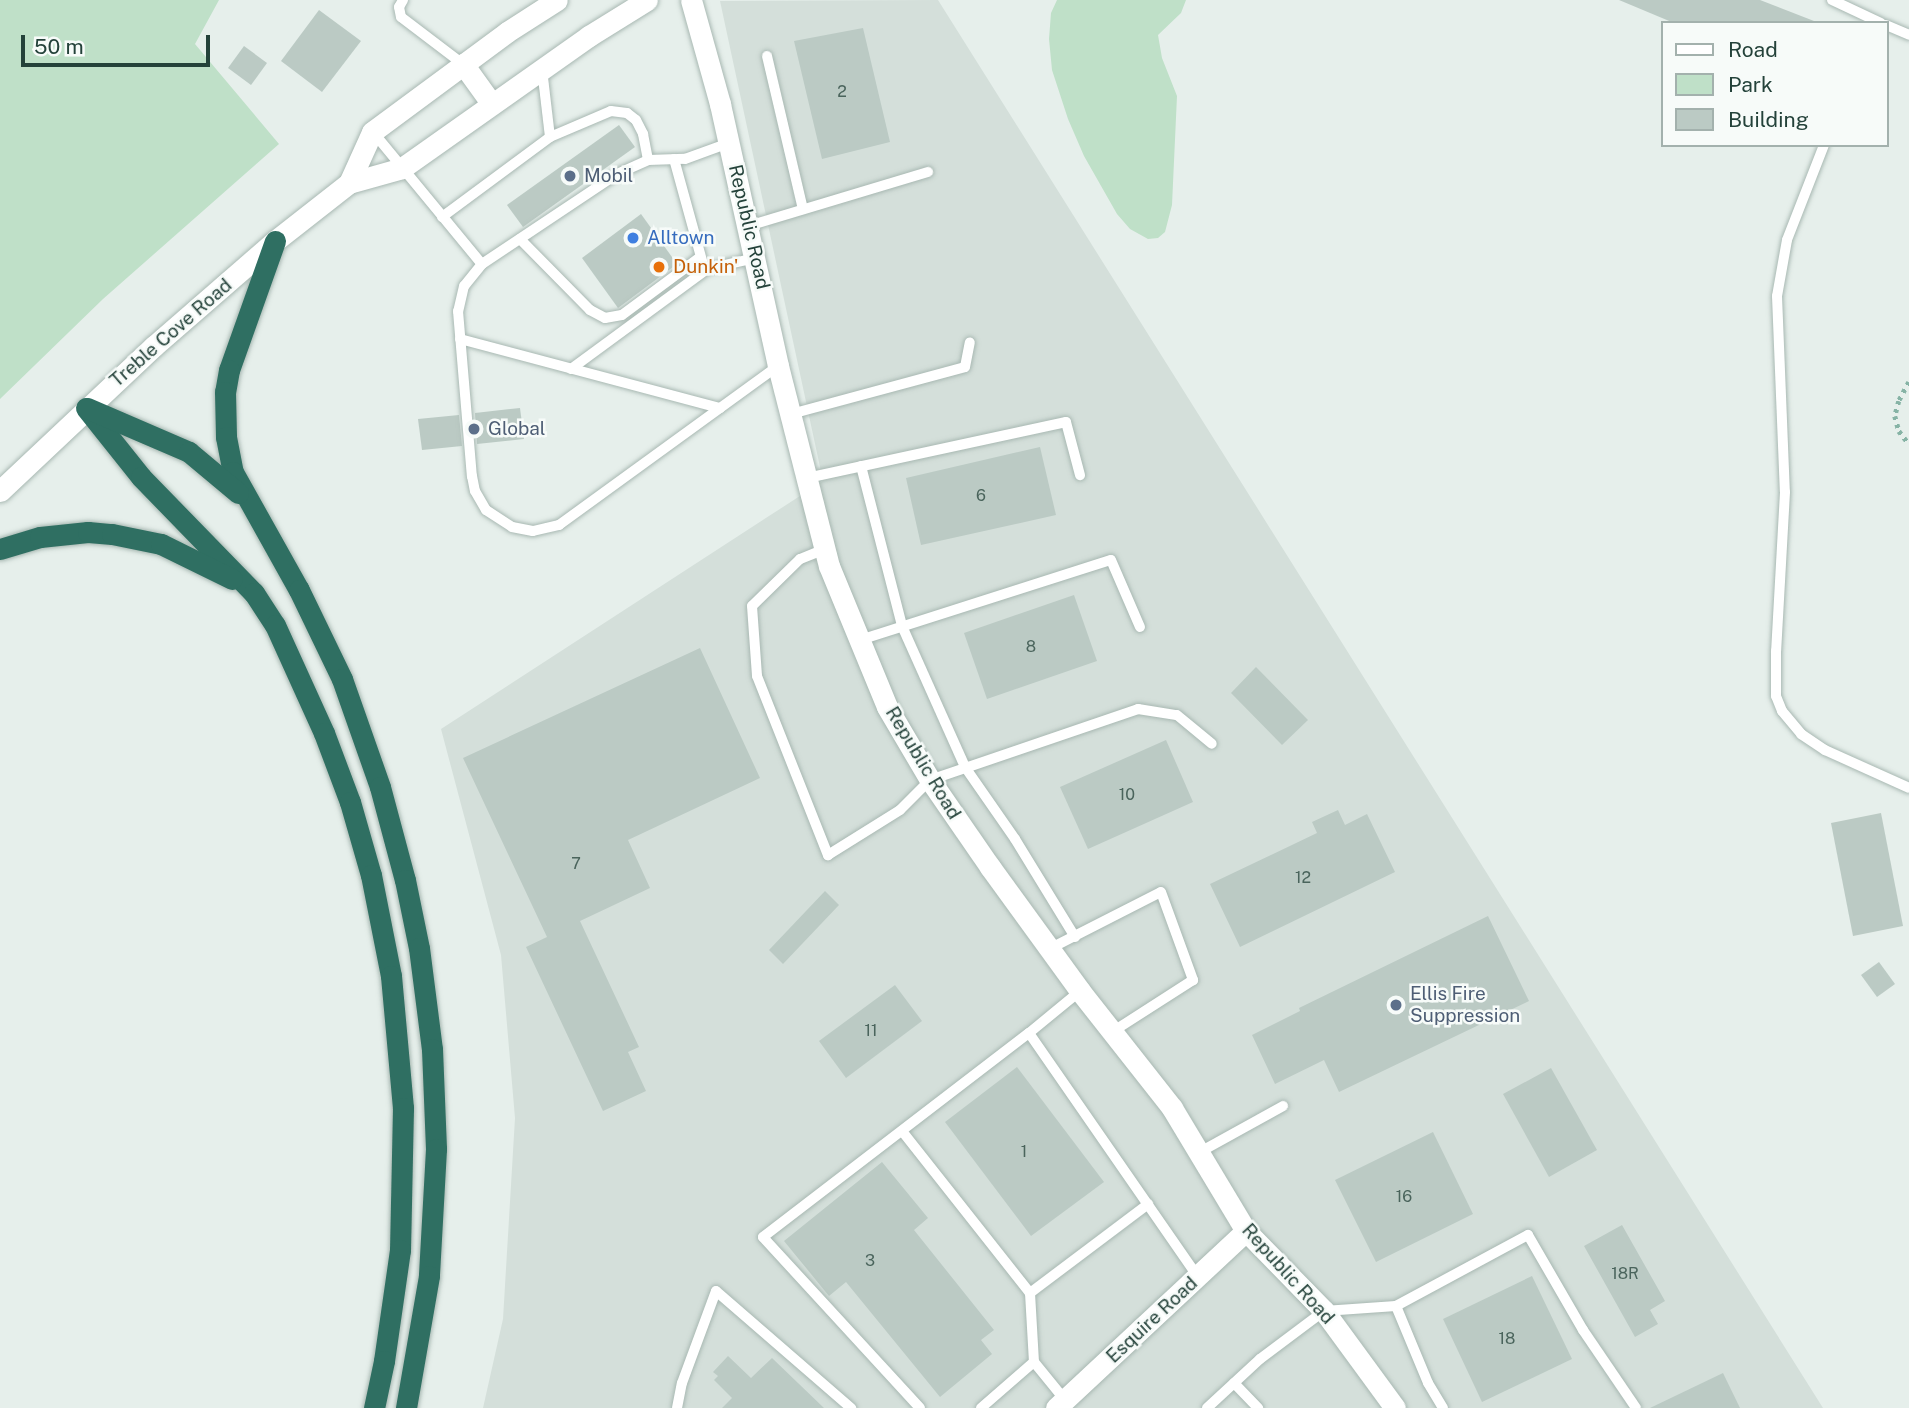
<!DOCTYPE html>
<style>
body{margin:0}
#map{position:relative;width:1909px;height:1408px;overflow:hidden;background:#e6efeb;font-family:"Public Sans",sans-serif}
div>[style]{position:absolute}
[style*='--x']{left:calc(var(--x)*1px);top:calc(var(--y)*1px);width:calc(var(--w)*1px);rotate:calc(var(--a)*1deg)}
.built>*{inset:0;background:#d4dfda}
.green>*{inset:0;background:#bfe0c8}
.building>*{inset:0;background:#bbcac4}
.path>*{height:4.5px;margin-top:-2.25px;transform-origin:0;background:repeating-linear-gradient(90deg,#86b3a5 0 3.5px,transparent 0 8.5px)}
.roads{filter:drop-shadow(0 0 2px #a8b8b2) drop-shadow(0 0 2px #a8b8b2)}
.lane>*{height:10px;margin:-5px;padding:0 5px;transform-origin:5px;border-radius:5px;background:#fff}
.street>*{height:21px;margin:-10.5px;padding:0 10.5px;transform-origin:10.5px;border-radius:10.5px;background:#fff}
.secondary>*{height:21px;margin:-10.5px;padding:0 10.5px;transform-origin:10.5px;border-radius:10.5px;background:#fff}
.highway>*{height:21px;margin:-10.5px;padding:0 10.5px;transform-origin:10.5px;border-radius:10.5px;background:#2f6f62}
.dots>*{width:19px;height:19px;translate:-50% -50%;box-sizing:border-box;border:4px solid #f7fbf9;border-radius:50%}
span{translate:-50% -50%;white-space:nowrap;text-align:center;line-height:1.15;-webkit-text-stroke:5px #f7fbf9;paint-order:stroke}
.number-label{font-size:16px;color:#4a645c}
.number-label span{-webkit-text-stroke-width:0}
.service-label{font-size:19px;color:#4e5e75}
.left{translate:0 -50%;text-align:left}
.street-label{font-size:19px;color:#24423a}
.shop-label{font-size:19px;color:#366cbe}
.food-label{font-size:19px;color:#c56008}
.legend{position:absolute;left:1661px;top:21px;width:228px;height:126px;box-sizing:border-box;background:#f7fbf9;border:2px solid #a3b1ad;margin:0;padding:9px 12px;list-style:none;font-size:21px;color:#24423a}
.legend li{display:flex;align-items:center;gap:14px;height:35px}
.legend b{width:35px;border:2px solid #a3b1ad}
.scale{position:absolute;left:21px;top:35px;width:189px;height:32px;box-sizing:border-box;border:4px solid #24423a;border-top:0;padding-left:9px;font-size:21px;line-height:24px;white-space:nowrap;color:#24423a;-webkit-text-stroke:5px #f7fbf9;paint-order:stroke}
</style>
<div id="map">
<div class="built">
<i style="clip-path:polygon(938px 0,1823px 1408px,483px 1408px,503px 1319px,515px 1118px,501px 955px,441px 729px,823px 481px,720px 1px)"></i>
</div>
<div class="green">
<i style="clip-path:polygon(0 0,219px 0,195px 44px,279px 144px,103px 299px,0 399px)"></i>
<i style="clip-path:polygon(1057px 0,1186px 0,1181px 13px,1158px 35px,1162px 58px,1177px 96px,1172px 205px,1165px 232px,1158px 238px,1148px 239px,1130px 229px,1117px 214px,1084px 156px,1068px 119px,1052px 70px,1049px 39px,1051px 13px)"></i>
</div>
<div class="building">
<i style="clip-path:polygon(1619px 0,1760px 0,1814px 21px,1674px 23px)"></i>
<i style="clip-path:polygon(319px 10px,361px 41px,322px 92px,281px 61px)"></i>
<i style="clip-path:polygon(863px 28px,890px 142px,822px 159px,794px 41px)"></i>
<i style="clip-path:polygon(244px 46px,267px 63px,251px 85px,228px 68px)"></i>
<i style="clip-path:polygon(619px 125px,635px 147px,523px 227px,507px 205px)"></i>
<i style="clip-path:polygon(641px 214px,677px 264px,618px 308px,582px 258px)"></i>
<i style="clip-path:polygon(520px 408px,524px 439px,477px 444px,475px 413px)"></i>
<i style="clip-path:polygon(459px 415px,462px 446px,422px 450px,418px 419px)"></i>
<i style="clip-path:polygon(1040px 447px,1056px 515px,921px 545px,906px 478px)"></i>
<i style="clip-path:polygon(1074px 595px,1097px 661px,987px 699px,964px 633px)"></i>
<i style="clip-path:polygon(700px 648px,760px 778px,628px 840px,650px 888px,580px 921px,639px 1047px,628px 1052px,646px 1091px,603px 1111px,526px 947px,547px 937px,463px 758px)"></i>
<i style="clip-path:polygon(1256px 667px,1308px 720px,1282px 745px,1231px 693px)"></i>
<i style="clip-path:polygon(1166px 740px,1193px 802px,1088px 849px,1060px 787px)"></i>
<i style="clip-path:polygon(1338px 810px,1345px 825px,1367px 814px,1395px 872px,1240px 947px,1210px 884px,1317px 833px,1312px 822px)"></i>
<i style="clip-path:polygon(1881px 813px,1903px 926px,1853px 936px,1831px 823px)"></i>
<i style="clip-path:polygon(825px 891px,839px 905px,783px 964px,769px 950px)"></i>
<i style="clip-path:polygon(1488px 916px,1529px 1001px,1339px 1092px,1324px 1060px,1275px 1084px,1252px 1035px,1300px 1011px,1299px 1008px)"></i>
<i style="clip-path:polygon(1879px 962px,1895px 984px,1877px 997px,1861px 975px)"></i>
<i style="clip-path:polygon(895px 985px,922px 1021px,846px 1078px,819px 1041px)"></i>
<i style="clip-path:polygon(1017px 1067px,1104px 1182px,1031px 1236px,945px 1122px)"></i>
<i style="clip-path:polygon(1551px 1068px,1597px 1150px,1549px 1177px,1503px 1094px)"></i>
<i style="clip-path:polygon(1433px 1132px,1473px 1214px,1376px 1262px,1335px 1180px)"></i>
<i style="clip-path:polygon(882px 1162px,928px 1218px,914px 1230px,994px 1330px,981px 1340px,992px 1354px,940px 1397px,846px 1282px,829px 1296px,784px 1241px)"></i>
<i style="clip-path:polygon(1622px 1225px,1665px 1301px,1650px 1310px,1658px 1324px,1635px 1337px,1584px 1246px)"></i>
<i style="clip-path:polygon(1532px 1276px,1572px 1359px,1482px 1402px,1443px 1319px)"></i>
<i style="clip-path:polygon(728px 1356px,751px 1378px,772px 1358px,824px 1408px,722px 1408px,732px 1398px,714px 1380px,718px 1376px,713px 1372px)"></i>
<i style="clip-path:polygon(1723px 1373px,1740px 1408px,1650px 1408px)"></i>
</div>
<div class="path">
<i style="--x:1909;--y:382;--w:21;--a:118"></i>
<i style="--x:1899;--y:401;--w:16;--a:105"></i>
<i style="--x:1895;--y:416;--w:16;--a:75"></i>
<i style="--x:1899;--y:431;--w:16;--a:52"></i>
</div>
<div class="roads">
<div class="lane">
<i style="--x:403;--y:0;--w:8;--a:120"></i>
<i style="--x:399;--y:7;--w:10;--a:79"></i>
<i style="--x:401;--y:17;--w:78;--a:37.2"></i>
<i style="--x:1832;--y:0;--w:54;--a:25.1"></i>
<i style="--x:1886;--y:25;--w:25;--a:23"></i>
<i style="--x:767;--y:56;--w:157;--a:76.8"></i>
<i style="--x:542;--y:69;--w:68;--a:83.3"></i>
<i style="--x:373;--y:132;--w:171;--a:50.5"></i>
<i style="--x:482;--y:264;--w:162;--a:-33.7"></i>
<i style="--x:617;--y:174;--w:34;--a:-24"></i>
<i style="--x:648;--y:160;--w:37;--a:-2"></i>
<i style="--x:685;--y:159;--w:47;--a:-20"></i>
<i style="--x:1824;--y:145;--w:102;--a:111.3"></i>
<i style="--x:1787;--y:240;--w:57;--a:100.1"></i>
<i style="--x:1777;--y:296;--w:196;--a:87.7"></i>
<i style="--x:1785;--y:492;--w:159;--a:93.2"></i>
<i style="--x:1776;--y:651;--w:45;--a:90"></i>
<i style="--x:1776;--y:696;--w:16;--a:68"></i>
<i style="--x:1782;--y:711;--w:30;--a:50"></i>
<i style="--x:1801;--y:734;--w:29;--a:34"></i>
<i style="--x:1825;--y:750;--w:92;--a:24.3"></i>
<i style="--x:674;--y:159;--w:106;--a:74.6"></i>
<i style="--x:442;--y:217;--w:134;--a:-36.5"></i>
<i style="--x:550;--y:137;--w:66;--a:-23.1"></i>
<i style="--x:611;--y:111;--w:16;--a:7"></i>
<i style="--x:627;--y:113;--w:11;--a:38"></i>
<i style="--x:636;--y:120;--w:16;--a:63"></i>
<i style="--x:643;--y:134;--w:26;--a:79"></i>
<i style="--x:748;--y:226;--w:188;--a:-16.7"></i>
<i style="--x:520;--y:239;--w:100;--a:45.4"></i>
<i style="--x:590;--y:310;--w:17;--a:28"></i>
<i style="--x:605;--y:318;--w:17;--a:-10"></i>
<i style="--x:622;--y:315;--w:97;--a:-36.6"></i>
<i style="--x:482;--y:264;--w:28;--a:129"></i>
<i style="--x:464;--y:286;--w:26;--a:103"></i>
<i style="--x:458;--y:311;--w:166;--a:85.2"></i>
<i style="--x:472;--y:476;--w:15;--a:79"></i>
<i style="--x:475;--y:491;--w:22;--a:60"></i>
<i style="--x:486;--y:510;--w:31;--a:33"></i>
<i style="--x:512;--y:527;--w:21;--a:11"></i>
<i style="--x:533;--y:531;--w:27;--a:-13"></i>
<i style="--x:559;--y:525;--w:271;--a:-36"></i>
<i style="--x:460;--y:339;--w:269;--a:14.9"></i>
<i style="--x:571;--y:369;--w:169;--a:-36.3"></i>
<i style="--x:707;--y:269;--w:49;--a:-12.9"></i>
<i style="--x:791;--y:414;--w:180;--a:-15.1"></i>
<i style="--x:965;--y:367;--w:25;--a:-79"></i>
<i style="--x:861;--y:466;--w:165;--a:75.6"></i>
<i style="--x:902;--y:626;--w:154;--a:65.9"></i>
<i style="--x:965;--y:767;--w:88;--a:55.2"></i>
<i style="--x:1015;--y:839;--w:115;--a:58.5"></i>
<i style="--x:807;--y:478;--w:265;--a:-12.2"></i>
<i style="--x:1066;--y:422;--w:55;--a:75.2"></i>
<i style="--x:825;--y:549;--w:27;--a:158"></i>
<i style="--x:800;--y:559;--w:67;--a:135.6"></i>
<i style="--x:752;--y:606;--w:70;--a:85.9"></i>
<i style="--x:757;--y:676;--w:193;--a:68.4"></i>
<i style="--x:828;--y:855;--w:85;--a:-32"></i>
<i style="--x:900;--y:810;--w:42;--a:-45"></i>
<i style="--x:930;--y:780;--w:220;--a:-18.8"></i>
<i style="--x:1138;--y:709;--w:39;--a:9"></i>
<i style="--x:1177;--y:715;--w:45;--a:39.6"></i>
<i style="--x:860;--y:640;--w:263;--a:-17.7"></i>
<i style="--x:1111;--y:560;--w:73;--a:66.6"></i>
<i style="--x:1051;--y:948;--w:123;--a:-27"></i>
<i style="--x:1161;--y:892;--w:94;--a:70"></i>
<i style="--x:1193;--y:980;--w:96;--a:147.3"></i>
<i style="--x:1029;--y:1033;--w:66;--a:-39.5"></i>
<i style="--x:902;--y:1131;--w:206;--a:51.7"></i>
<i style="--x:1030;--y:1293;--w:69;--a:86.7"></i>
<i style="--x:1034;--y:1362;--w:49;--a:50.8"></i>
<i style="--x:1200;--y:1152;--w:95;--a:-29"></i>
<i style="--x:1030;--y:1293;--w:148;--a:-37"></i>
<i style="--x:1396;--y:1306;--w:83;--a:67.4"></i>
<i style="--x:1428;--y:1383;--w:29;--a:59"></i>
<i style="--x:1234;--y:1383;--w:35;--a:46"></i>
<i style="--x:677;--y:1408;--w:25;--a:-79"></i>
<i style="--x:682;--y:1383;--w:98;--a:-69.7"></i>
<i style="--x:716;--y:1291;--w:179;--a:40.9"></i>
<i style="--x:920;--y:1408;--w:232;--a:-132.6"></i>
<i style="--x:763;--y:1237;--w:335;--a:-37.5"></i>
<i style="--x:1029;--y:1033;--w:297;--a:55.3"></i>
<i style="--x:981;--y:1408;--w:70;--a:-41"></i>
<i style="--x:1207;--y:1408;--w:72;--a:-42.8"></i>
<i style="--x:1260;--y:1359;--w:80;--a:-36.9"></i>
<i style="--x:1324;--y:1311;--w:72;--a:-4"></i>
<i style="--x:1396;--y:1306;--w:150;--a:-28.3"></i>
<i style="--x:1528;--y:1235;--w:110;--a:59.9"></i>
<i style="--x:1583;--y:1330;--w:94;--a:55.8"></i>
</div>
<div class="street">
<i style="--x:691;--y:0;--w:108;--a:74.4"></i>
<i style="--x:720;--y:104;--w:268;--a:77.5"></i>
<i style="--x:778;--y:366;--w:206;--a:75.7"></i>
<i style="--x:829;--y:566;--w:152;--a:67.6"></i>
<i style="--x:887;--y:707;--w:85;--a:59.5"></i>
<i style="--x:930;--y:780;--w:106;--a:55.4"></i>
<i style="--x:990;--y:867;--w:153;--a:54"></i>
<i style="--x:1080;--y:991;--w:149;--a:51.8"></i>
<i style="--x:1172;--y:1108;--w:144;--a:59"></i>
<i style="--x:1246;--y:1231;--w:112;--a:45.7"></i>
<i style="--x:1324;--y:1311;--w:120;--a:53.8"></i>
<i style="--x:1056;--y:1408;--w:260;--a:-43"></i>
</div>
<div class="secondary">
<i style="--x:463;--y:64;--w:48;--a:54.3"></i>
<i style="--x:349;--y:183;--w:56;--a:-65.7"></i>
<i style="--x:372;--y:132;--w:168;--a:-36.5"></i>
<i style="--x:507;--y:32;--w:59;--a:-32.6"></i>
<i style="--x:0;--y:491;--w:212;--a:-43.3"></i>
<i style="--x:154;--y:346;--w:160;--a:-41"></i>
<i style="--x:275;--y:241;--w:94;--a:-38.1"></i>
<i style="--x:349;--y:183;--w:55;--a:-15.8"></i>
<i style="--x:402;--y:168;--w:229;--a:-35.2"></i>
<i style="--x:589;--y:36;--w:68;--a:-31.8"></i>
</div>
<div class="highway">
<i style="--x:275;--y:241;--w:137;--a:109.6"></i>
<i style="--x:229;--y:370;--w:22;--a:100"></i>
<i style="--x:225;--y:392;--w:45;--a:88.7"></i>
<i style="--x:226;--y:437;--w:36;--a:79"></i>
<i style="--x:233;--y:472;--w:135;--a:60.8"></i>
<i style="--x:299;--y:590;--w:99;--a:64.2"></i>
<i style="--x:342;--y:679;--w:114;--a:70.6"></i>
<i style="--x:380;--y:787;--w:96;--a:75"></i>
<i style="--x:405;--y:880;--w:69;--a:78.4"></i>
<i style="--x:419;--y:948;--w:102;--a:82.7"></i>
<i style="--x:432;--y:1049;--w:100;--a:87.7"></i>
<i style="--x:436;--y:1149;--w:127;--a:93.2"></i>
<i style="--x:429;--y:1276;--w:134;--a:99.9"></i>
<i style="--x:86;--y:408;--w:88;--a:51.4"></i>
<i style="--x:141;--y:477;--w:162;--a:45.8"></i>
<i style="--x:254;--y:593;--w:38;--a:57"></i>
<i style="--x:275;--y:625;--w:119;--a:65.6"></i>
<i style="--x:324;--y:733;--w:74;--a:69.4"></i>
<i style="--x:350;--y:802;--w:76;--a:74"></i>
<i style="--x:371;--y:875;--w:103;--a:78.8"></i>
<i style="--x:391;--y:976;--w:133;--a:84.8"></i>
<i style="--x:403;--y:1108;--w:142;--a:91.2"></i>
<i style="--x:400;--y:1250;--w:112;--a:98.2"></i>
<i style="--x:384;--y:1361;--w:48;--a:102"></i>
<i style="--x:87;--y:408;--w:111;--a:23.3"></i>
<i style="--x:189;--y:452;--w:64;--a:39.9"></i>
<i style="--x:0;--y:549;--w:42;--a:-16.7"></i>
<i style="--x:40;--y:537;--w:48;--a:-5.9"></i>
<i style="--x:88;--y:532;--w:24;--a:5"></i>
<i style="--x:112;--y:534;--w:50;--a:11.5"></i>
<i style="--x:161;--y:544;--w:79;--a:26.2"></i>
</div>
</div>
<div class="dots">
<i style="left:570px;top:176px;background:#5c6f8a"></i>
<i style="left:633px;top:238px;background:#3f7fe0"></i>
<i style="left:659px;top:267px;background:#e8710a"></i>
<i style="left:474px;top:429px;background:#5c6f8a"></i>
<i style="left:1396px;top:1005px;background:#5c6f8a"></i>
</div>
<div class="number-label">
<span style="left:842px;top:92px">2</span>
<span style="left:981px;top:496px">6</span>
<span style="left:1031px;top:647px">8</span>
<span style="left:1127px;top:795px">10</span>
<span style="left:576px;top:864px">7</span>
<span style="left:1303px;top:878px">12</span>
<span style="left:871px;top:1031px">11</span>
<span style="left:1024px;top:1152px">1</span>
<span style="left:1404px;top:1197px">16</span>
<span style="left:870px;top:1261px">3</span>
<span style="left:1625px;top:1274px">18R</span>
<span style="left:1507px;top:1339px">18</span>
</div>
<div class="service-label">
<span class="left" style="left:584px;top:176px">Mobil</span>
<span class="left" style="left:488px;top:429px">Global</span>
<span class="left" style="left:1410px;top:1005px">Ellis Fire<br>Suppression</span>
</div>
<div class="street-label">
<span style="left:749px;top:227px;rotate:77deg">Republic Road</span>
<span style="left:171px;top:333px;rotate:-41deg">Treble Cove Road</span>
<span style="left:923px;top:763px;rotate:59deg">Republic Road</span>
<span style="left:1288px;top:1274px;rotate:48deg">Republic Road</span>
<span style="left:1152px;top:1320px;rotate:-43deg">Esquire Road</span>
</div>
<div class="shop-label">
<span class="left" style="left:647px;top:238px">Alltown</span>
</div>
<div class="food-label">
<span class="left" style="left:673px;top:267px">Dunkin'</span>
</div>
<ul class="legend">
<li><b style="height:9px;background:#fff"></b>Road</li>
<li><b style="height:19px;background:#bfe0c8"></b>Park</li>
<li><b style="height:19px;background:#bbcac4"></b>Building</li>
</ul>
<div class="scale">50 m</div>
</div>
